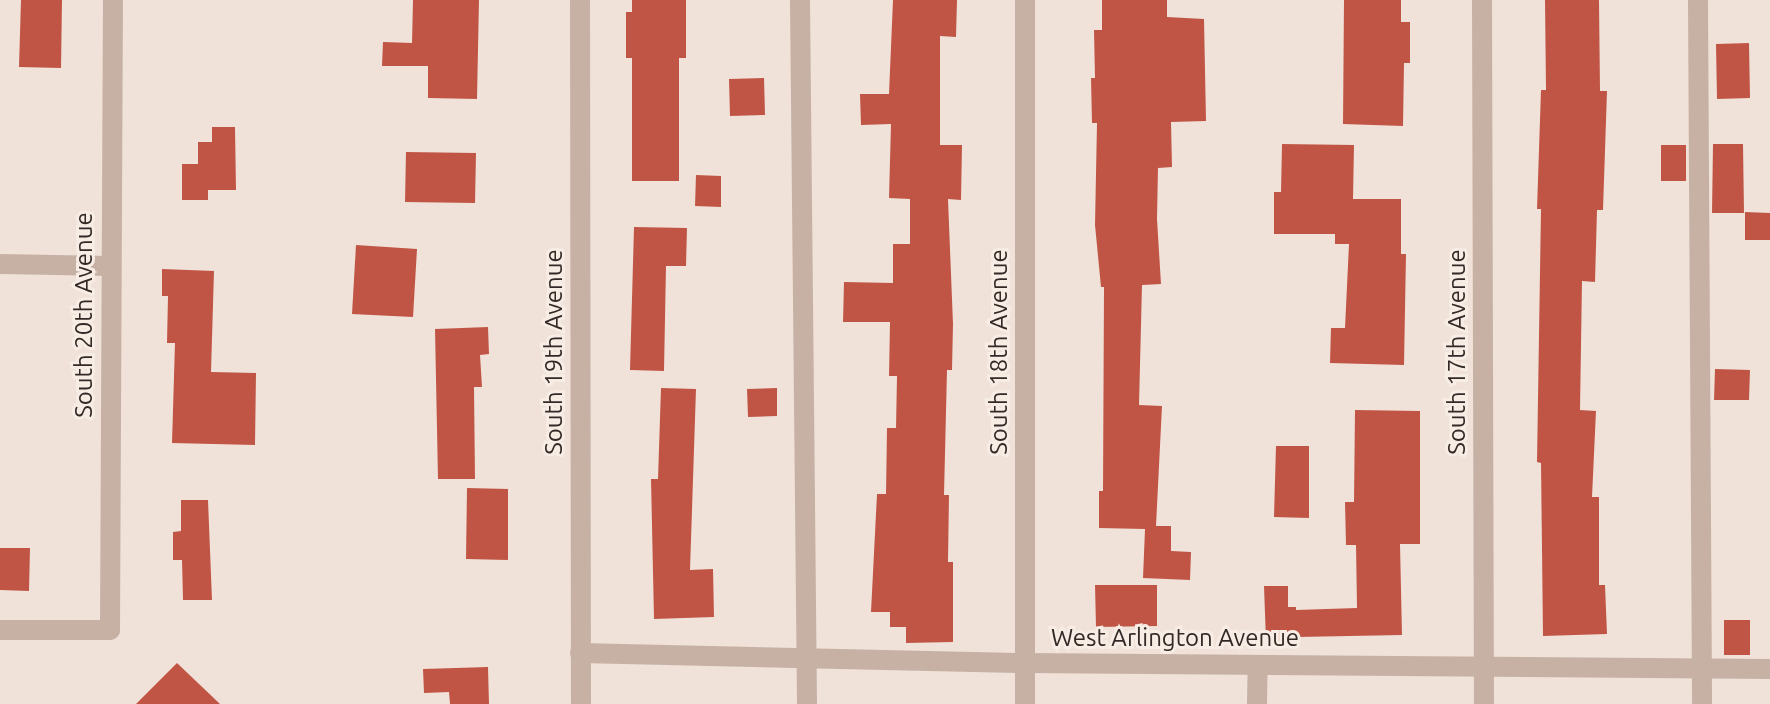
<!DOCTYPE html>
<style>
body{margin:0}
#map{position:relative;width:1770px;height:704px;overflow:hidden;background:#f0e2d9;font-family:Ubuntu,sans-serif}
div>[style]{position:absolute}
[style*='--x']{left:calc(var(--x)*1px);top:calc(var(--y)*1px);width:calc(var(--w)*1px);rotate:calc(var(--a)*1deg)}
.building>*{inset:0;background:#c15545}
.minor>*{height:20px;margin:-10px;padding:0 10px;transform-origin:10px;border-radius:10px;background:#c7b1a5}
span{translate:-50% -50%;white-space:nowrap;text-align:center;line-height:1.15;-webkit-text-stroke:6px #f8ede4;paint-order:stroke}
.street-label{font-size:24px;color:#332926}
</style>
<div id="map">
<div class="building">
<i style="clip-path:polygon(21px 0,62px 0,61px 68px,19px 67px)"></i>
<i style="clip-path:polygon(413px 0,479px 0,477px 99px,428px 98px,428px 66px,382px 66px,383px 42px,412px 43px)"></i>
<i style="clip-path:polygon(632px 0,686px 0,686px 58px,679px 58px,679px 181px,632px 181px,632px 58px,626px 58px,626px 12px,632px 12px)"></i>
<i style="clip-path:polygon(893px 0,957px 0,956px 37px,940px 36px,940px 145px,962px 145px,961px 200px,948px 199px,953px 324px,952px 370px,947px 370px,944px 495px,949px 495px,948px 562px,953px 562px,953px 642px,906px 643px,906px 627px,890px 627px,890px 612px,871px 612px,877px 494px,886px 494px,887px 428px,896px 428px,897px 376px,889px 376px,890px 322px,843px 322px,844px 282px,893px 283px,893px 244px,910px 244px,910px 199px,889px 198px,891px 124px,861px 125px,860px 94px,889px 94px)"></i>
<i style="clip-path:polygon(1102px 0,1167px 0,1167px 17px,1204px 19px,1206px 121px,1171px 122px,1172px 167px,1158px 168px,1157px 219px,1161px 284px,1142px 285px,1139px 405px,1162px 406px,1156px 526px,1171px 526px,1171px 551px,1191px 552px,1190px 580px,1143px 578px,1145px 529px,1099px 528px,1099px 491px,1103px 491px,1104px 287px,1101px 287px,1095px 225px,1097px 123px,1092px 123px,1091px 78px,1095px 78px,1094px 30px,1102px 30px)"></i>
<i style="clip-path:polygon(1344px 0,1401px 0,1401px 22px,1410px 22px,1410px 63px,1404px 63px,1403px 126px,1343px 124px)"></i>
<i style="clip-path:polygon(1545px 0,1599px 0,1600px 91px,1607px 91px,1603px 210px,1597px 210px,1595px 282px,1582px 281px,1580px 410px,1596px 411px,1592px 497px,1599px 497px,1599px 585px,1605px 585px,1607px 634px,1543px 636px,1541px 463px,1537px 462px,1541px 209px,1537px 209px,1541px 90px,1546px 90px)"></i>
<i style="clip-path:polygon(1749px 43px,1750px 98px,1717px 99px,1716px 44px)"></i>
<i style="clip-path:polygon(764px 78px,765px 115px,730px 116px,729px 79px)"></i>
<i style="clip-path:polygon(212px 127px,235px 127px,236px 190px,208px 190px,208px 200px,182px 200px,182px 164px,198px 164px,198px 142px,212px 142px)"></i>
<i style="clip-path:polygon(1282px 144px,1354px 145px,1353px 199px,1401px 199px,1401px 254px,1406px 254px,1404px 365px,1330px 363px,1331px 328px,1345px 328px,1349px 244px,1335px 244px,1335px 234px,1274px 234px,1274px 192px,1281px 192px)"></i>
<i style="clip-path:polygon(1713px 144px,1743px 144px,1744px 213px,1712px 213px)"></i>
<i style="clip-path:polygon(1661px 145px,1686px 145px,1686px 181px,1661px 181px)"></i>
<i style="clip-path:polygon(406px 152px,476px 153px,475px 203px,405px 202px)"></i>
<i style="clip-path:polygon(696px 175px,721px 176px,721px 207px,695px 206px)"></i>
<i style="clip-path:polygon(1745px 212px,1770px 213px,1770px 240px,1745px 240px)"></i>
<i style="clip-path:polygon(634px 227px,687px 228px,686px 266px,666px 266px,664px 371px,630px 370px)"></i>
<i style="clip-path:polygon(356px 245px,417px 249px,413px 317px,352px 314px)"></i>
<i style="clip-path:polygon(162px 269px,214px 271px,211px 372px,256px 373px,255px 445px,172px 443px,175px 343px,167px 343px,168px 296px,162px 296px)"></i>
<i style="clip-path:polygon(488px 327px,489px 354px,480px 355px,482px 387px,474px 387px,475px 479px,438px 479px,435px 329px)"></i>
<i style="clip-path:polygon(1715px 369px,1750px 370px,1749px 400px,1714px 400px)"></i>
<i style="clip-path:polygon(661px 388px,696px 389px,690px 570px,713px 569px,714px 617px,654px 619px,651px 479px,658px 479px)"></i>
<i style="clip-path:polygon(777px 388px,777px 416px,748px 417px,747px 389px)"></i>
<i style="clip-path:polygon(1355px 410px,1420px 411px,1420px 544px,1400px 544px,1402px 635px,1297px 637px,1297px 642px,1266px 642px,1264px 586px,1288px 586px,1288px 607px,1296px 607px,1296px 610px,1357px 608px,1356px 545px,1346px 545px,1345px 502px,1354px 502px)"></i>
<i style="clip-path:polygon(1276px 446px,1309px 446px,1309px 518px,1274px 517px)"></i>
<i style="clip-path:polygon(467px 488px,508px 489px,508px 560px,466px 559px)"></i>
<i style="clip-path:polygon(181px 500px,208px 500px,212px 600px,183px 600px,182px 560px,173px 560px,173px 532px,181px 531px)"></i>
<i style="clip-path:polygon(0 548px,30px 548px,29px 591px,0 590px)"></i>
<i style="clip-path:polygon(1095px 585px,1157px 585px,1157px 626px,1096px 627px)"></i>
<i style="clip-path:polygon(1724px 620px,1750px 620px,1750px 655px,1724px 655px)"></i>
<i style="clip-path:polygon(177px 663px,220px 704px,136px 704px)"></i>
<i style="clip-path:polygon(488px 667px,489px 704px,450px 704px,449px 692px,424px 693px,423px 669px)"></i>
</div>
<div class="minor">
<i style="--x:580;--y:0;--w:704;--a:89.92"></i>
<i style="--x:800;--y:0;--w:704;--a:89.43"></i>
<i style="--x:1482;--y:0;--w:704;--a:89.84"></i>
<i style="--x:1698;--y:0;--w:704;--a:89.67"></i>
<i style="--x:0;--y:264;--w:110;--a:1"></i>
<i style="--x:0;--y:630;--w:110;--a:0"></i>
<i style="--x:110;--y:630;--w:630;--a:-89.73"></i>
<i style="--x:580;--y:653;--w:444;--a:1.3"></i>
<i style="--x:1024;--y:663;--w:746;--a:0.46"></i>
<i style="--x:1025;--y:704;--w:704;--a:-90"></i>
<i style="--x:1257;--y:704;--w:39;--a:-89"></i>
</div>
<div class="street-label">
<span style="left:84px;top:315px;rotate:-90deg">South 20th Avenue</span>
<span style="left:554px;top:352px;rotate:-90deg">South 19th Avenue</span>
<span style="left:999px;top:352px;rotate:-90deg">South 18th Avenue</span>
<span style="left:1457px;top:352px;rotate:-90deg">South 17th Avenue</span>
<span style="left:1175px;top:638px">West Arlington Avenue</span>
</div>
</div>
